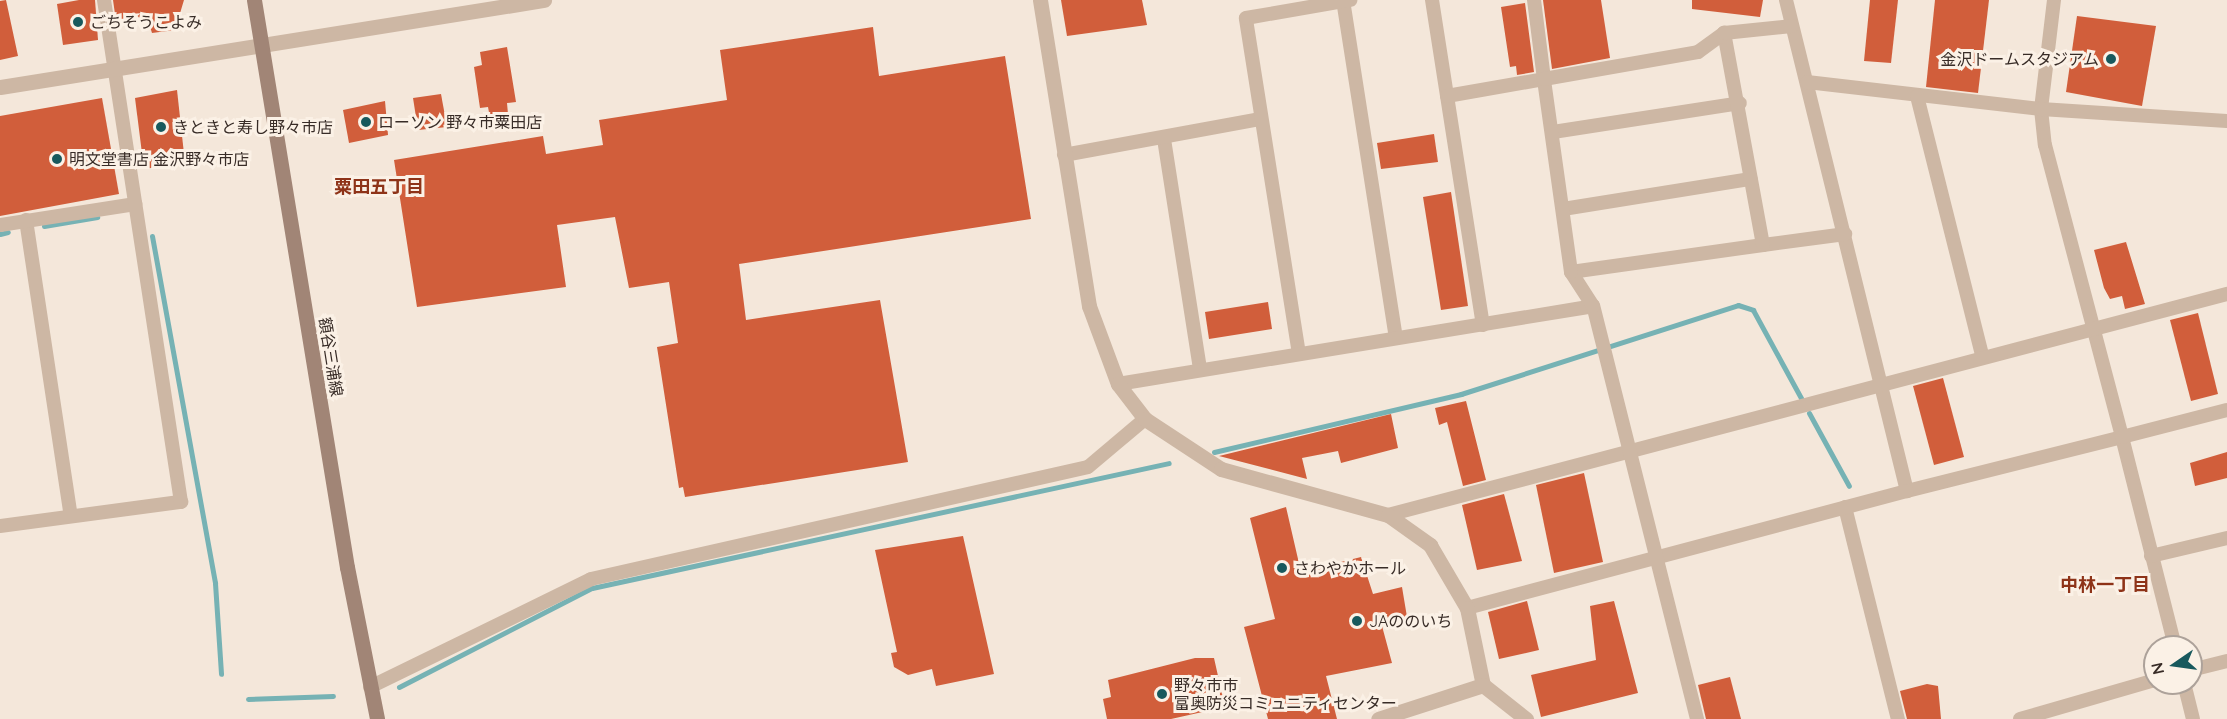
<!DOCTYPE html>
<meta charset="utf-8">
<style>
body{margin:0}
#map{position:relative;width:2227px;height:719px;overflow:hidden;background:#f4e7da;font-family:Quicksand,"Noto Sans JP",sans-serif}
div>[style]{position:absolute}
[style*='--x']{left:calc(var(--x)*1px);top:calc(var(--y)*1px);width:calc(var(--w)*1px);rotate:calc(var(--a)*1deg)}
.stream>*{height:5px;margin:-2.5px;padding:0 2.5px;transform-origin:2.5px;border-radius:2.5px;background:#76b2b4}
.building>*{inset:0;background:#d15e3b}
.minor>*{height:14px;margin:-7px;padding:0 7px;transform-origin:7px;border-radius:7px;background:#cdb7a4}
.tertiary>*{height:15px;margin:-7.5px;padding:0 7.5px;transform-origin:7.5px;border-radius:7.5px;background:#cdb7a4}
.secondary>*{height:15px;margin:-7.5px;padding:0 7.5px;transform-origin:7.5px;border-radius:7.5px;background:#a18576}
.dots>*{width:16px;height:16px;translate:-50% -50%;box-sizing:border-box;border:3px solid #fbf1e6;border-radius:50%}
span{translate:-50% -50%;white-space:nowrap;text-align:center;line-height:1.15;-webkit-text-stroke:6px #fbf1e6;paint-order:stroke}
.poi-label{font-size:16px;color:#382c27}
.left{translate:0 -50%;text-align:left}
.right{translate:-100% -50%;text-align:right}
.street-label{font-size:16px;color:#382c27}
.neighbourhood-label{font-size:18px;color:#8e3318;font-weight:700}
.north{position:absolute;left:2143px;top:635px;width:60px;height:60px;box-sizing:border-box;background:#fbf1e6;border:2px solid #ada29a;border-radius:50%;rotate:257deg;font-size:16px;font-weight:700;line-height:24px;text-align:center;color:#382c27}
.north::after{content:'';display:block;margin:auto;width:21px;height:27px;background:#18595d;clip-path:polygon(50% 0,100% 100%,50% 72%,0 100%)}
</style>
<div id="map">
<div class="stream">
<i style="--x:44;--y:226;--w:54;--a:-9.6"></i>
<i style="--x:0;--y:234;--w:8;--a:-14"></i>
<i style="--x:152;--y:236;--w:353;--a:79.7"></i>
<i style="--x:215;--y:583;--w:91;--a:86.2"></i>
<i style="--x:1809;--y:413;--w:83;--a:61.3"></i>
<i style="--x:1214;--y:452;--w:254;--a:-13.2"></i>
<i style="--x:1461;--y:394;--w:291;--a:-17.8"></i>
<i style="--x:1738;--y:305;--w:16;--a:18"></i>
<i style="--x:1753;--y:310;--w:102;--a:61.4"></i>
<i style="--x:399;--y:687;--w:217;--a:-27.2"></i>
<i style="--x:592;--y:588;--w:590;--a:-12.22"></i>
<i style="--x:248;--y:699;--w:85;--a:-2"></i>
</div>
<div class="building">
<i style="clip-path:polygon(6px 0,18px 56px,0 60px,0 1px)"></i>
<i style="clip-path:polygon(79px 0,95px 0,98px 40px,63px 45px,57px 4px)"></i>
<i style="clip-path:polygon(113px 0,184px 0,175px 30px,152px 33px,147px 17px,116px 21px)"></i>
<i style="clip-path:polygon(1061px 0,1142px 0,1147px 25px,1067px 36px)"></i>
<i style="clip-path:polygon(1543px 0,1601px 0,1610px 58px,1552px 69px)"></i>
<i style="clip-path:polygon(1692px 0,1763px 0,1760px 17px,1692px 9px)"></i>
<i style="clip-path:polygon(1870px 0,1898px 0,1891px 63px,1864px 61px)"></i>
<i style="clip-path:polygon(1935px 0,1989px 0,1978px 93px,1926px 87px)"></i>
<i style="clip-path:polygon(1525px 3px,1534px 72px,1517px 75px,1516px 66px,1510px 67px,1501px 7px)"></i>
<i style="clip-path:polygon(2077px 16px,2156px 26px,2142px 106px,2066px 92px)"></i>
<i style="clip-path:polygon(873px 27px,879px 76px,1005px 56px,1031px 219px,739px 264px,746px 320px,880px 300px,908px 462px,685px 497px,683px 487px,679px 488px,657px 347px,678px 343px,669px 282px,629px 288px,615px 217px,557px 225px,566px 287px,417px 307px,394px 160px,543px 136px,546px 154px,603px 145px,599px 120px,727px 100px,720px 50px)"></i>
<i style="clip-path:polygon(507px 47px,516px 102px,507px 103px,508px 114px,490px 118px,488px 107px,480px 108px,474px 67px,482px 65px,480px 52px)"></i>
<i style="clip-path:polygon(177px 90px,185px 163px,144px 169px,135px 98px)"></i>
<i style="clip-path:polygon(441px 94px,447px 127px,418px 130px,413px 98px)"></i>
<i style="clip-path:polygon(102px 98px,119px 194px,0 216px,0 116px)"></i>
<i style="clip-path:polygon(385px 101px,388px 135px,349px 143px,343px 110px)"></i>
<i style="clip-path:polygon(1434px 134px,1438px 162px,1381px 169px,1377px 143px)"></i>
<i style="clip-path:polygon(1451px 192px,1468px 306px,1441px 310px,1423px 197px)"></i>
<i style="clip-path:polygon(2126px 242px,2145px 304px,2125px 309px,2122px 296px,2110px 299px,2104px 288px,2094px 250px)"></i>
<i style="clip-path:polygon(1268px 302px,1272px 329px,1209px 339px,1205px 312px)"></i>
<i style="clip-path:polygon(2198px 313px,2218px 394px,2191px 401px,2170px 320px)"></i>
<i style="clip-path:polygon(1943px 378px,1964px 457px,1934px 465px,1913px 386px)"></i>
<i style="clip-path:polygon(1466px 401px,1486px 480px,1463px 486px,1447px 422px,1439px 425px,1435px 408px)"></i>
<i style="clip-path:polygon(1391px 414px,1398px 448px,1341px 463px,1338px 451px,1302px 458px,1307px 479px,1219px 456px)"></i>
<i style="clip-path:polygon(2227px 452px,2227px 478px,2195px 486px,2190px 463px)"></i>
<i style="clip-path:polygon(1584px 473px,1603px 562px,1554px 573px,1536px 485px)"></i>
<i style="clip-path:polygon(1504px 494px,1522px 561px,1477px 570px,1462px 505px)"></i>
<i style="clip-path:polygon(1286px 507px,1301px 572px,1361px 557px,1373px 594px,1402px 587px,1407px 617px,1382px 626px,1392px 663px,1326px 676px,1337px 719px,1268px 719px,1244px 627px,1275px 619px,1250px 518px)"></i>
<i style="clip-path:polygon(963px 536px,994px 674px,936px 686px,932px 669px,908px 675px,894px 667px,891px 653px,897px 652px,875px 550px)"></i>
<i style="clip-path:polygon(1527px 601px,1539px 650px,1499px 659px,1488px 612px)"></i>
<i style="clip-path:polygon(1614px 601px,1638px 693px,1541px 717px,1531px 675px,1596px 660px,1590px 606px)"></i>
<i style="clip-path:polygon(1195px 658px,1214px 658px,1225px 707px,1171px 719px,1107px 719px,1103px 699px,1111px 697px,1108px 680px)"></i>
<i style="clip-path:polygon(1730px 677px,1741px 719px,1706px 719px,1698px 685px)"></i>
<i style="clip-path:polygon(1927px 684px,1938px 686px,1941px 719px,1907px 719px,1900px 691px)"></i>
</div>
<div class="minor">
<i style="--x:1343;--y:0;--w:342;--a:81.1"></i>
<i style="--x:1432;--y:0;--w:329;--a:81.1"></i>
<i style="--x:1786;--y:0;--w:506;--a:76.16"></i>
<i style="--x:1907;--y:491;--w:222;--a:-14.1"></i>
<i style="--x:2122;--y:437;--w:217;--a:75.8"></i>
<i style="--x:2054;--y:0;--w:110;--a:96.8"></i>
<i style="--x:2041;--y:109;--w:36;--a:84"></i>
<i style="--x:2045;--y:145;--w:302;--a:75.2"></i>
<i style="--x:2122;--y:437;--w:108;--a:-14.4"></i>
<i style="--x:1807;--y:82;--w:236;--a:6.6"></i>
<i style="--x:2041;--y:109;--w:186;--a:3.7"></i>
<i style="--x:1447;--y:96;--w:98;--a:-9.9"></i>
<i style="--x:1544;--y:79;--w:80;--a:-97.2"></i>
<i style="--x:1917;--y:96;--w:267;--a:75.9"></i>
<i style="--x:1553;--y:132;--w:189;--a:-8.8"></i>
<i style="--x:1164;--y:139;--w:232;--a:81.1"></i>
<i style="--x:1064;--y:155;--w:200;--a:-10.4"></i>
<i style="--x:1563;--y:209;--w:190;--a:-9.1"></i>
<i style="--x:26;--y:220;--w:299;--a:81.4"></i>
<i style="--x:0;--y:225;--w:137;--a:-8.8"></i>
<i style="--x:1763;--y:245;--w:83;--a:-7.6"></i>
<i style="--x:1571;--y:272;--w:194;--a:-8"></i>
<i style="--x:1763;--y:245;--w:216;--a:-100.4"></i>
<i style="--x:1299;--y:354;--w:340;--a:-99"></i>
<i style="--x:1246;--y:18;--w:106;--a:-9.8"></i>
<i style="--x:1118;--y:384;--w:481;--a:-9.3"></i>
<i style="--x:1845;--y:507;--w:219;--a:76"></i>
<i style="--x:1388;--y:515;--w:868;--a:-14.76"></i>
<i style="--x:0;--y:526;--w:183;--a:-7.6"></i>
<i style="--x:181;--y:502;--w:508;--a:-98.72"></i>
<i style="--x:2151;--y:556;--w:78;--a:-13.3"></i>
<i style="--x:1467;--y:608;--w:455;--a:-14.9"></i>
<i style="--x:2191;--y:670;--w:37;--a:-14"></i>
<i style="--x:2184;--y:683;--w:37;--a:76"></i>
<i style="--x:370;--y:687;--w:246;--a:-26"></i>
<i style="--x:591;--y:579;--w:509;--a:-12.7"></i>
<i style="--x:1088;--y:467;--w:75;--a:-40.1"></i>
<i style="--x:1697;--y:719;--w:426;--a:-104.1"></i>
<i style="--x:1593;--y:306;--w:40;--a:-122.9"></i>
<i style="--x:1571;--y:272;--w:195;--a:-98"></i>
<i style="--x:1544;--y:79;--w:156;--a:-9.9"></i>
<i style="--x:1698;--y:52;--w:32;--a:-36"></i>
<i style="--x:1724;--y:33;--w:68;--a:-5.9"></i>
<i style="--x:2020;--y:719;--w:141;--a:-16.1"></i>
</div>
<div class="tertiary">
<i style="--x:1040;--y:0;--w:310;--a:80.9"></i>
<i style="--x:1089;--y:306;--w:83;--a:69.6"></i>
<i style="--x:1118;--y:384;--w:44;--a:52.4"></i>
<i style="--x:1145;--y:419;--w:91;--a:33.3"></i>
<i style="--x:1221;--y:469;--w:173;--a:15.4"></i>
<i style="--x:1388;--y:515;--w:52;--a:35.5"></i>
<i style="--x:1430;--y:545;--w:73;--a:59.6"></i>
<i style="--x:1467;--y:608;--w:79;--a:78.3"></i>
<i style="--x:1483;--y:685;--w:110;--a:162.1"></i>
<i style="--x:0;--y:87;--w:551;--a:-9.09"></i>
<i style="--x:1483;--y:685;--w:55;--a:38.3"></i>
</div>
<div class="secondary">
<i style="--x:254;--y:0;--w:575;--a:80.69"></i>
<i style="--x:347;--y:567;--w:155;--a:78.8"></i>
</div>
<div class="dots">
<i style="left:78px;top:22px;background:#18595d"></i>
<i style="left:2111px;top:59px;background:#18595d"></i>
<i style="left:366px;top:122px;background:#18595d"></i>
<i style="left:161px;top:127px;background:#18595d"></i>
<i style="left:57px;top:159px;background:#18595d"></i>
<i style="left:1282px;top:568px;background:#18595d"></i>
<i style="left:1357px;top:621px;background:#18595d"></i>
<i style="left:1162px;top:694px;background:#18595d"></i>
</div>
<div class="poi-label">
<span class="left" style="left:90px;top:22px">ごちそうこよみ</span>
<span class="right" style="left:2099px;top:59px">金沢ドームスタジアム</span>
<span class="left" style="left:378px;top:122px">ローソン 野々市粟田店</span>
<span class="left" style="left:173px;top:127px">きときと寿し野々市店</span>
<span class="left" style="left:69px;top:159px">明文堂書店 金沢野々市店</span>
<span class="left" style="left:1294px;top:568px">さわやかホール</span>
<span class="left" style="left:1369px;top:621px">JAののいち</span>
<span class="left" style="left:1174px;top:694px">野々市市<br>富奥防災コミュニティセンター</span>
</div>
<div class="street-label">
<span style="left:331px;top:357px;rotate:81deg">額谷三浦線</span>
</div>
<div class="neighbourhood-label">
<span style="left:379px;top:187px">粟田五丁目</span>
<span style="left:2105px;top:585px">中林一丁目</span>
</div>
<div class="north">N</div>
</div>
